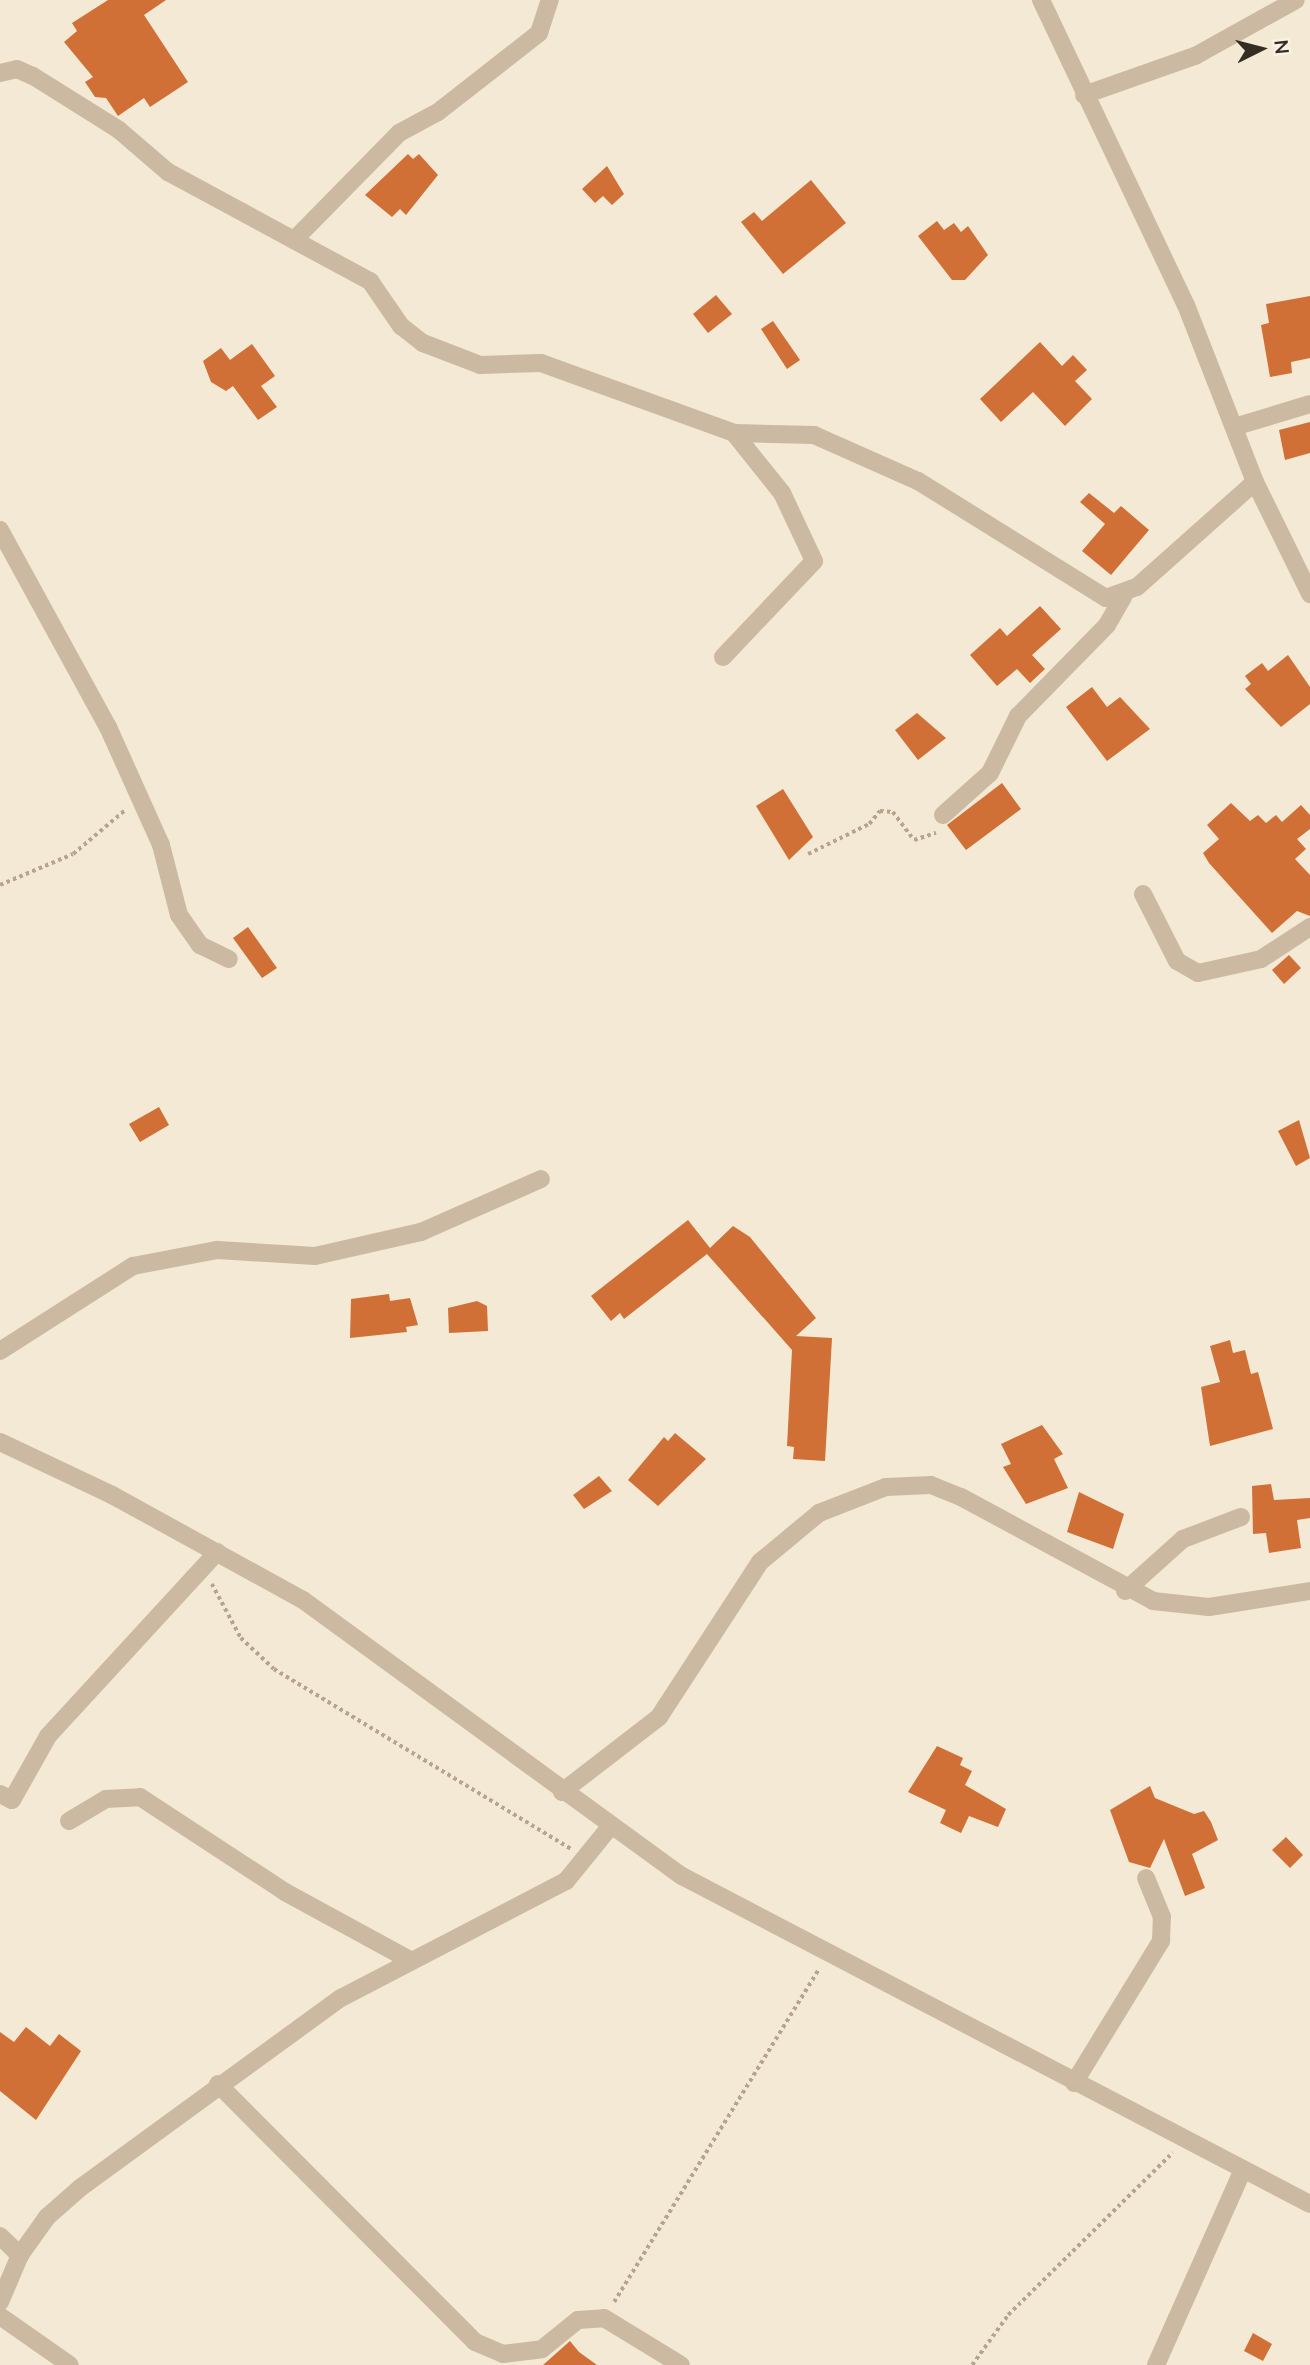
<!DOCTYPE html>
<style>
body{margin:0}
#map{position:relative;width:1310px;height:2365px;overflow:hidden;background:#f3e9d5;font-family:Mulish,sans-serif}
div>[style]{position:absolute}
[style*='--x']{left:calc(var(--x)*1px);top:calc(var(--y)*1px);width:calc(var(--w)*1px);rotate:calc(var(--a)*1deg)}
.building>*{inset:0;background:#d07036}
.path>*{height:3.5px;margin-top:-1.75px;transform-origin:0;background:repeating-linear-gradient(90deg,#b7a48b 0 3.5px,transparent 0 7px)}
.minor>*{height:18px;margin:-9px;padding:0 9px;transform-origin:9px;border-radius:9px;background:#cbbaa1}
span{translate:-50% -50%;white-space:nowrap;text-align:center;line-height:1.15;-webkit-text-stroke:5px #faf2e2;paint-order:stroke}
.north{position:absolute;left:1226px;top:14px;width:70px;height:70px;-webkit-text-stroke:5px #faf2e2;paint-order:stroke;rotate:84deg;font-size:19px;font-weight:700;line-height:28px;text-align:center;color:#352c24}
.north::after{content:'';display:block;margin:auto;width:24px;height:32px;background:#352c24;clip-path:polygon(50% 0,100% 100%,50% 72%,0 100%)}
</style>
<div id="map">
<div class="building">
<i style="clip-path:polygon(108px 0,166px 0,144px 15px,188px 82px,150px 107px,144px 98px,118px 116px,106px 98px,95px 97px,85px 82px,93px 77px,64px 42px,77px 31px,72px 23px)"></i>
<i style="clip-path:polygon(408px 154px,413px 159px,419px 154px,438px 175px,406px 215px,400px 209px,392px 217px,365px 195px)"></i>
<i style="clip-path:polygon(607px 166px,624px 194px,612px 205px,603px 196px,595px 203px,582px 189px)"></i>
<i style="clip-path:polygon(811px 180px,846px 223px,783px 274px,741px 222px,754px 212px,762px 221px)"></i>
<i style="clip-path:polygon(937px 221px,944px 230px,954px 223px,961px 232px,968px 226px,988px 255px,965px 280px,952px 280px,918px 236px)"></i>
<i style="clip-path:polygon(716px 295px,732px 314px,708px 333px,693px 314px)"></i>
<i style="clip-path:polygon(1310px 296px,1310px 358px,1291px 362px,1292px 373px,1270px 377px,1261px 325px,1269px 323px,1266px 304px)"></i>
<i style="clip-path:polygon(773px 321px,800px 360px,787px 369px,761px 329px)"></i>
<i style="clip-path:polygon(1040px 342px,1062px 366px,1073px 355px,1087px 370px,1075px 381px,1092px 399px,1065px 426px,1033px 392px,1001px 422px,980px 399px)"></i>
<i style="clip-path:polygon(252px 344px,275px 376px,261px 386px,277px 407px,258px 420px,233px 386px,226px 391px,211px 382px,203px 361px,221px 348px,230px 360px)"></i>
<i style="clip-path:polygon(1310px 422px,1310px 453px,1285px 460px,1279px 430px)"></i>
<i style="clip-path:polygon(1089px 493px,1114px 513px,1121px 506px,1149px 530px,1111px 575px,1082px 551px,1105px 524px,1080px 502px)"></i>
<i style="clip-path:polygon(1040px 606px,1061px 629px,1032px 655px,1045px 669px,1030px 683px,1017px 669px,997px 686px,970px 655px,1000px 628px,1007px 636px)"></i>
<i style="clip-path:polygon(1288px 655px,1310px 687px,1310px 704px,1281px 727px,1245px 689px,1251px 684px,1245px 676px,1262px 663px,1268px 671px)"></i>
<i style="clip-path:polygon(1092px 687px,1107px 707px,1120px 697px,1150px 729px,1107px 761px,1066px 707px)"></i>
<i style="clip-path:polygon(917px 713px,946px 738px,918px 760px,895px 730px)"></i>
<i style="clip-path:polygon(1002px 783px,1021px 809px,966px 850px,947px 825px)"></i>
<i style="clip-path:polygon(783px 789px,813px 837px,789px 860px,756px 806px)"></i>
<i style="clip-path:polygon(1231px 803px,1250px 821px,1258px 815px,1266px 823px,1276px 815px,1282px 822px,1301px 805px,1310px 815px,1310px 829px,1297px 839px,1306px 849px,1295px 859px,1310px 875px,1310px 916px,1297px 911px,1272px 933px,1209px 863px,1203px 853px,1219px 839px,1207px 825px)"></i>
<i style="clip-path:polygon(248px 927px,277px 968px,262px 978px,233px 938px)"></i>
<i style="clip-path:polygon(1289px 955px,1301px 968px,1284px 984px,1272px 970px)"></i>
<i style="clip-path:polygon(159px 1107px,169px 1125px,140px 1142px,129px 1124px)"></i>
<i style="clip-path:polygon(1299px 1120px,1310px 1158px,1296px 1166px,1278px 1131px)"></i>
<i style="clip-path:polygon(688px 1220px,710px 1248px,733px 1226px,750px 1237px,816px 1318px,796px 1336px,832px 1338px,825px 1461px,793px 1459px,794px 1447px,787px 1446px,792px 1350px,707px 1254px,624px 1319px,620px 1313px,611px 1321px,591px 1296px)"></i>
<i style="clip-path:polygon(389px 1294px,390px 1301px,410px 1298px,418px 1325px,406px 1327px,407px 1332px,350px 1338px,351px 1299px)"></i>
<i style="clip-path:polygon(477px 1301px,487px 1306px,488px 1331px,449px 1333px,448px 1308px)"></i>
<i style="clip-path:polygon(1230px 1340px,1233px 1353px,1245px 1350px,1251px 1374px,1258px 1372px,1273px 1429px,1210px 1446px,1201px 1387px,1220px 1382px,1210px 1346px)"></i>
<i style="clip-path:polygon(1042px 1425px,1063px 1454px,1054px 1459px,1068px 1488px,1026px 1504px,1003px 1467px,1011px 1464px,1001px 1444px)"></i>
<i style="clip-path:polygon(675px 1433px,706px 1459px,658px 1506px,628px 1480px,664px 1437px,668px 1441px)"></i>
<i style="clip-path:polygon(599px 1476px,612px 1491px,584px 1509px,573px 1495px)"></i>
<i style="clip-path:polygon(1271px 1484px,1274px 1500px,1310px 1498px,1310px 1518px,1297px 1520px,1301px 1548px,1269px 1553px,1266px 1533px,1253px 1534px,1252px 1486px)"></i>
<i style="clip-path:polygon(1079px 1492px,1124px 1514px,1113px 1549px,1067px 1532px)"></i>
<i style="clip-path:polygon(937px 1746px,963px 1758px,960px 1765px,972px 1771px,965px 1785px,1006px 1809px,998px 1827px,969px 1816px,961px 1833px,940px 1823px,946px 1810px,908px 1792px)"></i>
<i style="clip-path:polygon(1150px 1786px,1155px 1798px,1194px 1814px,1204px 1811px,1211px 1822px,1218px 1840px,1192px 1854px,1205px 1888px,1185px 1896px,1164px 1839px,1150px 1868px,1129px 1862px,1110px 1810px)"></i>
<i style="clip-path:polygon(1286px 1837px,1303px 1855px,1290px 1868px,1272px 1850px)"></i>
<i style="clip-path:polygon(26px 2027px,50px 2046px,59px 2034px,81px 2051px,36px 2120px,0 2091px,0 2032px,14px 2042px)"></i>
<i style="clip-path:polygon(1253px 2333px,1272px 2344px,1263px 2361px,1244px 2351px)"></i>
<i style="clip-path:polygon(570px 2341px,579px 2352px,597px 2365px,543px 2365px)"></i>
</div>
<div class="path">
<i style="--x:808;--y:854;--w:68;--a:-26.2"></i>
<i style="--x:869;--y:824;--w:17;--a:-50"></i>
<i style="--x:880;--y:811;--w:13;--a:4"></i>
<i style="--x:893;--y:812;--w:35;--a:53"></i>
<i style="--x:914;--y:840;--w:23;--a:-18"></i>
<i style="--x:0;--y:885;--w:79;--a:-23"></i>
<i style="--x:73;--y:854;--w:67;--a:-40.1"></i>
<i style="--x:212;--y:1584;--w:61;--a:61.8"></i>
<i style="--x:241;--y:1638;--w:45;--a:43.2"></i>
<i style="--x:274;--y:1669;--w:347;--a:31.2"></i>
<i style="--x:614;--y:2302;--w:391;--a:-58.4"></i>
<i style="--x:972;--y:2365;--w:62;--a:-54.2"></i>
<i style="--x:1008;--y:2315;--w:231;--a:-44.6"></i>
</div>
<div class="minor">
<i style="--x:1041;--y:0;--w:338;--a:64.6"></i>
<i style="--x:1186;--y:305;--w:190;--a:68.7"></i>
<i style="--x:1255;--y:482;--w:125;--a:63.8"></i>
<i style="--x:0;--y:73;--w:17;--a:-13"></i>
<i style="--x:17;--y:69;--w:17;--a:24"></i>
<i style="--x:33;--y:76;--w:102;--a:32.1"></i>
<i style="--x:119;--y:130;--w:65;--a:40.6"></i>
<i style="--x:168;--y:172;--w:230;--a:28.4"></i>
<i style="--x:370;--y:281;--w:55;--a:55.4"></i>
<i style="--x:401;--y:326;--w:28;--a:38"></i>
<i style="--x:423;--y:343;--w:61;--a:21.1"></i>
<i style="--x:480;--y:365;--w:61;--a:-1.9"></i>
<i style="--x:541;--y:363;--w:205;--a:19.9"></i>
<i style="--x:734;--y:433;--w:80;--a:1.4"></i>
<i style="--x:814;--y:435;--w:114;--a:23.9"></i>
<i style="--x:918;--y:481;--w:221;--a:31.9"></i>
<i style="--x:1106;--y:598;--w:33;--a:-20"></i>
<i style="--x:1137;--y:587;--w:158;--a:-41.7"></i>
<i style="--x:1084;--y:95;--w:118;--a:-19.4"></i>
<i style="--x:1195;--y:56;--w:115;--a:-29"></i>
<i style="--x:294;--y:240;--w:150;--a:-45.5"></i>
<i style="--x:399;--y:133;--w:44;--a:-28.3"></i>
<i style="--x:438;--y:112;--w:128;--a:-38"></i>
<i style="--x:539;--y:33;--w:35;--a:-72"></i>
<i style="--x:1234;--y:427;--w:79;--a:-16.8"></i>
<i style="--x:0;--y:530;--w:225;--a:61.3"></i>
<i style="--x:108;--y:727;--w:129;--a:65.8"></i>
<i style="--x:161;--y:845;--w:72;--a:75.6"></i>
<i style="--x:179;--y:915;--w:37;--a:55"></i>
<i style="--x:200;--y:945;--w:32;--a:26"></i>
<i style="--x:723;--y:657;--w:132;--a:-46.5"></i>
<i style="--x:814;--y:561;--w:75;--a:-115.2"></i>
<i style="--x:782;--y:493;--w:77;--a:-128.7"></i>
<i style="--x:943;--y:815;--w:63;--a:-41.8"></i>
<i style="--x:990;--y:773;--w:64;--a:-63.8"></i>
<i style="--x:1018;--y:716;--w:127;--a:-45.6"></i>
<i style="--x:1107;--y:625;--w:32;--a:-60"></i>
<i style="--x:1143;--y:894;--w:75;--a:63.1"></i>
<i style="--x:1177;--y:961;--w:24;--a:30"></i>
<i style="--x:1198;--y:973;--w:65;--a:-12.5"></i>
<i style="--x:1261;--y:959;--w:59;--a:-33.1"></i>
<i style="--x:0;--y:1351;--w:158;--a:-32.6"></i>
<i style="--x:133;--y:1266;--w:86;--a:-10.8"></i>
<i style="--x:217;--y:1250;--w:98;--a:3.5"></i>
<i style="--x:315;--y:1256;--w:109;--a:-12.8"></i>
<i style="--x:421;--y:1232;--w:131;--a:-23.8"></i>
<i style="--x:0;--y:1442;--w:124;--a:25.3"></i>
<i style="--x:112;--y:1495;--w:218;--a:28.8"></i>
<i style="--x:303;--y:1600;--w:469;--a:36.1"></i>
<i style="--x:682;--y:1876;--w:708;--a:27.58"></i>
<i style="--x:1125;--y:1591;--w:78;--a:-41.9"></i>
<i style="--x:1183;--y:1539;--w:62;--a:-20.8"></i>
<i style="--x:562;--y:1792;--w:123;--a:-37.7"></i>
<i style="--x:659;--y:1717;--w:185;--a:-56.9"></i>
<i style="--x:760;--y:1562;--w:77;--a:-39.7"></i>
<i style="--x:819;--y:1513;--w:72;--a:-21.2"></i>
<i style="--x:886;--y:1487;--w:45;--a:-2.5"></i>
<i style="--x:931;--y:1485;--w:32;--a:22"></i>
<i style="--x:961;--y:1497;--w:218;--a:28.4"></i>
<i style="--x:1153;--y:1601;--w:56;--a:6.1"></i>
<i style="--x:1209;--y:1607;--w:102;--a:-9"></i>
<i style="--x:0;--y:1794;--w:13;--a:27"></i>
<i style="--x:12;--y:1800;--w:73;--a:-60.6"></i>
<i style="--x:48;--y:1736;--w:250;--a:-47.4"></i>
<i style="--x:69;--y:1821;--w:43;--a:-30.7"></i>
<i style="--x:106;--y:1799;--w:34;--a:-3"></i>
<i style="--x:140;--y:1797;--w:173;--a:33.2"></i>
<i style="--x:285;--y:1892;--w:140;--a:28.6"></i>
<i style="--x:1074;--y:2083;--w:167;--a:-58.5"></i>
<i style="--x:1161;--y:1941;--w:24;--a:-88"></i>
<i style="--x:1162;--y:1917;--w:42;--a:-112.3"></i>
<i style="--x:218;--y:2084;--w:364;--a:45.1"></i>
<i style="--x:475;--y:2342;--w:30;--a:23"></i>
<i style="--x:503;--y:2354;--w:39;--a:-7"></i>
<i style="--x:542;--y:2349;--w:46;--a:-38.9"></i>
<i style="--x:578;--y:2320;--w:26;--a:-4"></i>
<i style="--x:604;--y:2318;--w:90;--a:31.4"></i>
<i style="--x:0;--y:2236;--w:28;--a:44"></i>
<i style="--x:0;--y:2302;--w:51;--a:-66.9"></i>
<i style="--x:20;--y:2255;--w:47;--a:-54.6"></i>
<i style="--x:47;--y:2217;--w:44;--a:-41.3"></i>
<i style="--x:80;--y:2188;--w:323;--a:-36.1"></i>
<i style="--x:341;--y:1998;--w:254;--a:-27.5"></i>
<i style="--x:566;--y:1881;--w:68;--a:-50.9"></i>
<i style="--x:0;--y:2316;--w:85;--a:35"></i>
<i style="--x:1156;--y:2365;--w:214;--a:-66"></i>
</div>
<div class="north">N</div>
</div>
